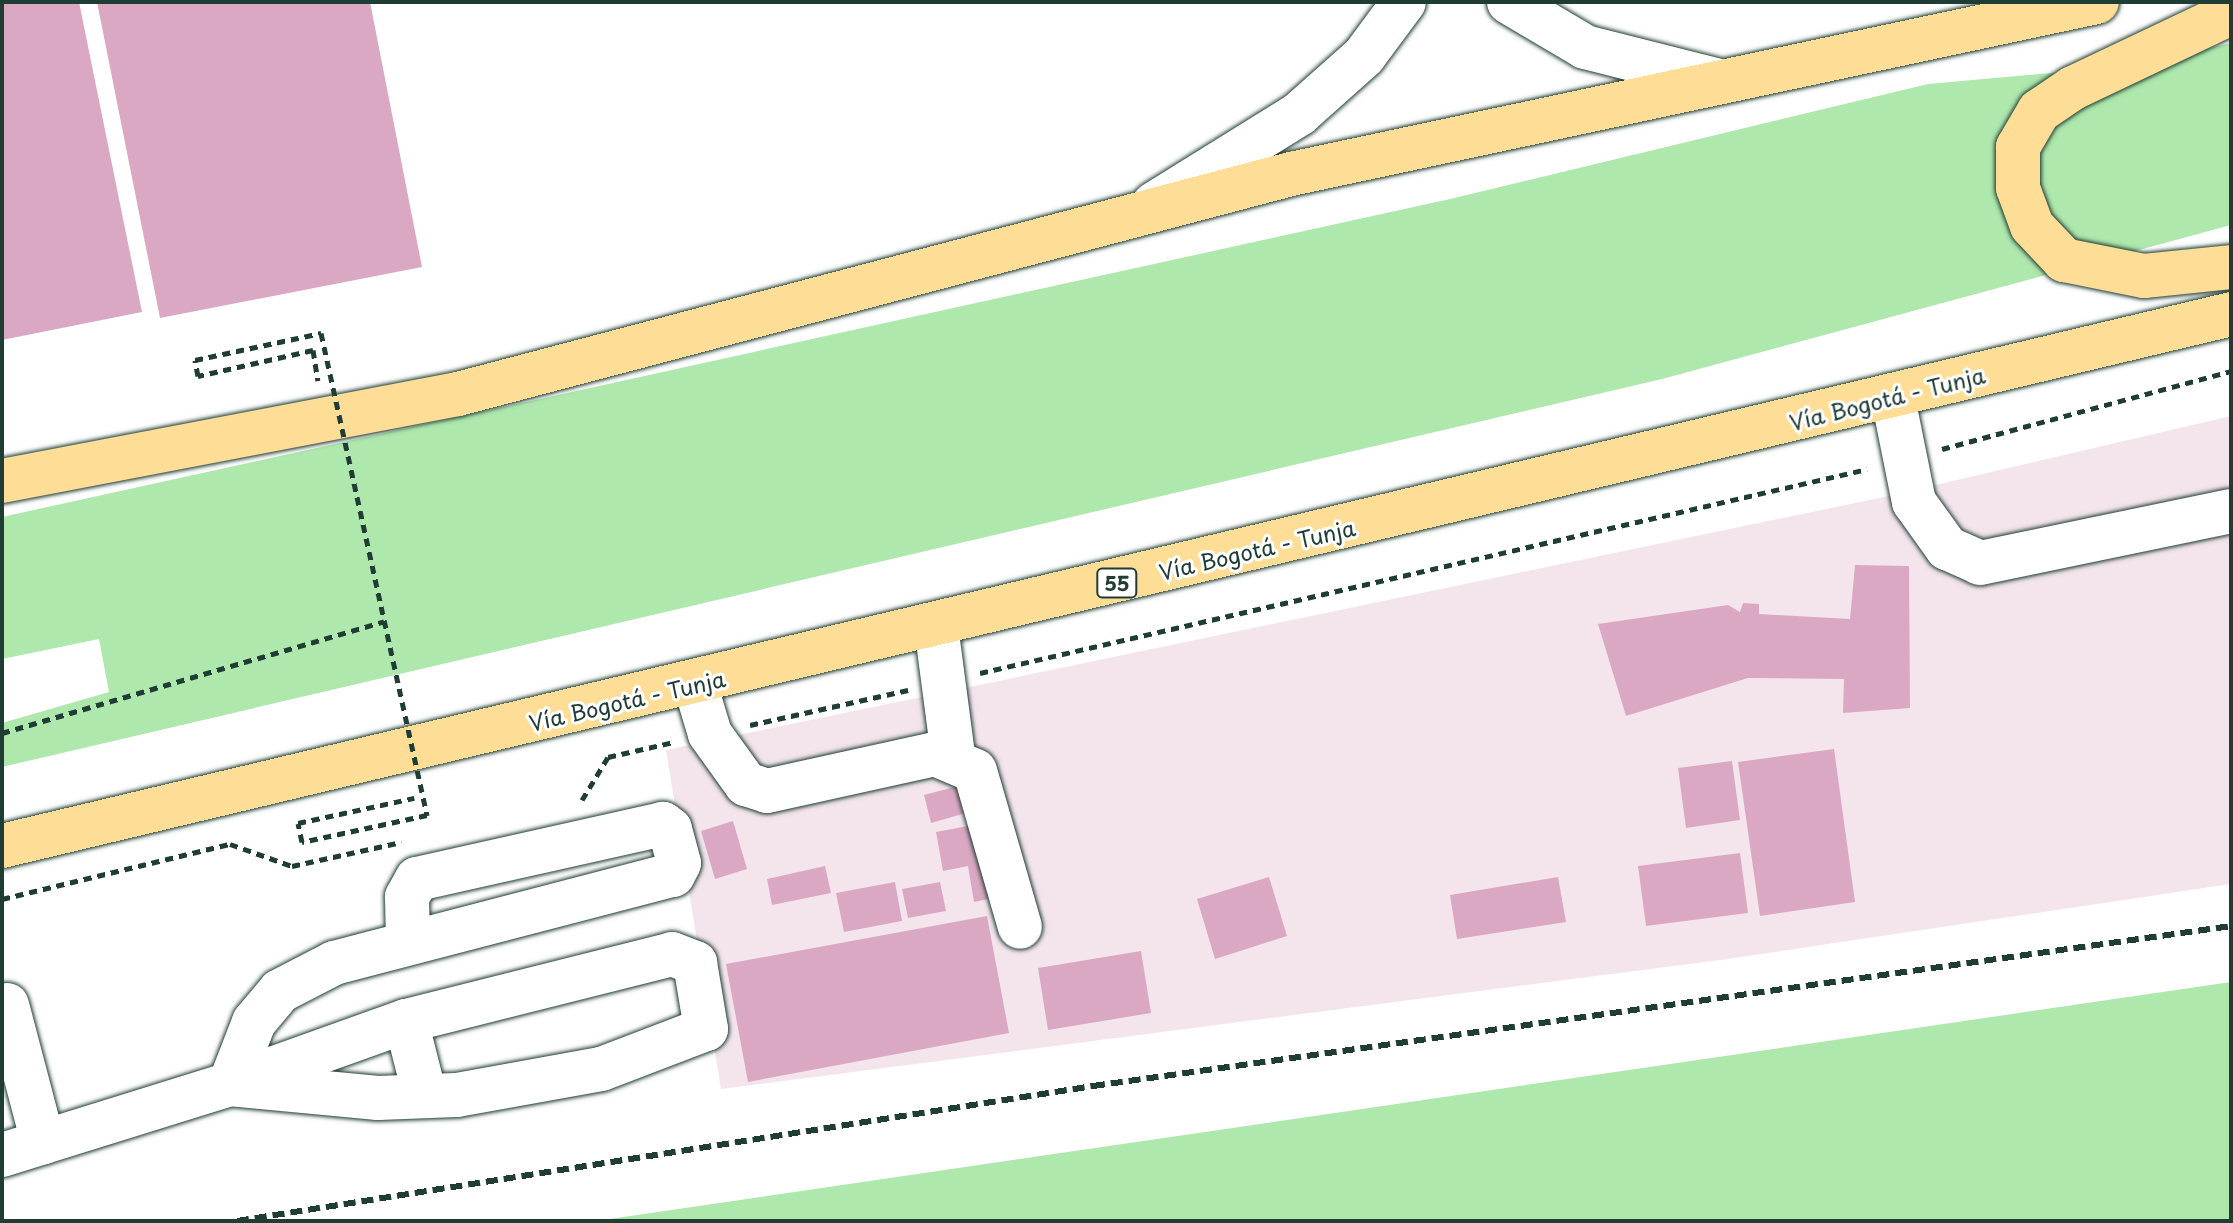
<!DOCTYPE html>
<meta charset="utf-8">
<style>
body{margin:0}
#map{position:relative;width:2233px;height:1223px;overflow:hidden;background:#fff;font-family:"Playpen Sans",sans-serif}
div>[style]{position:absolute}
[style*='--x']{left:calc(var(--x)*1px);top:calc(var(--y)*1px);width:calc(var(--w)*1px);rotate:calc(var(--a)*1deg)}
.built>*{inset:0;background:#f4e5ed}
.green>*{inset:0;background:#aee8ac}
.building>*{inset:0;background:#dba8c4}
.path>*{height:5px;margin-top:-2.5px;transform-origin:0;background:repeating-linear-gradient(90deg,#1f3d34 0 8px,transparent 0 14px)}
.roads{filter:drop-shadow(0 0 2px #1f3d34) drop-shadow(0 0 2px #1f3d34)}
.minor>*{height:44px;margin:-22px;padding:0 22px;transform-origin:22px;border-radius:22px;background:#fff}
.highway>*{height:44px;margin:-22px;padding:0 22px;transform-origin:22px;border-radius:22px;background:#fedd96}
.rail>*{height:6px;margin-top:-3px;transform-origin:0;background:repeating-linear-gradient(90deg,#1f3d34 0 12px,transparent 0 18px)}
.path-bridge>*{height:5px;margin-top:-2.5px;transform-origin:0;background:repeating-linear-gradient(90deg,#1f3d34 0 8px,transparent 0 14px)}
span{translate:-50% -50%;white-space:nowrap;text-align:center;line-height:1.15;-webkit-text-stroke:6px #fff;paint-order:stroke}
.shield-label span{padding:2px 6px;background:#fff;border:2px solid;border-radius:6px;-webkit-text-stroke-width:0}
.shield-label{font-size:20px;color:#1f3d34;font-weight:700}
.street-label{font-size:22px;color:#1f3d34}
.frame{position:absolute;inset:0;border:4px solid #1f3d34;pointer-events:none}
</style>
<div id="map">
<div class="built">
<i style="clip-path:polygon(2231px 416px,2231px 884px,1728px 959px,721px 1089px,666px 750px,1884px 497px)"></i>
</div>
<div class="green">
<i style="clip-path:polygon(2231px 43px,2231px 225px,1662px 379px,2px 767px,2px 723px,109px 692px,99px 639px,2px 659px,2px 517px,1450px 199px,1928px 84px,2139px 65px)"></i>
<i style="clip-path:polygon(2231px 982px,2231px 1221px,596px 1221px)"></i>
</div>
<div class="building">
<i style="clip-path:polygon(2px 2px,79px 2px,142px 312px,2px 340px)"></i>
<i style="clip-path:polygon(97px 2px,370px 2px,422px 267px,160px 318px)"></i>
<i style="clip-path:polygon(1855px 565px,1909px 566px,1910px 708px,1843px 713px,1844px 679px,1748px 678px,1626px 716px,1598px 624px,1728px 605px,1740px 612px,1743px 603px,1759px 604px,1759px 614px,1850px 619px)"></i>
<i style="clip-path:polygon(1834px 749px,1855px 902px,1760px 916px,1738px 762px)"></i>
<i style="clip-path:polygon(1732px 761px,1740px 820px,1686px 828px,1678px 768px)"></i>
<i style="clip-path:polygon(966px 784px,973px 811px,931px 823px,924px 795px)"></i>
<i style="clip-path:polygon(733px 821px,747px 869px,715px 879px,701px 831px)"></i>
<i style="clip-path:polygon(984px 823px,998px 897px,974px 902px,968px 866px,943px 871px,936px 832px)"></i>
<i style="clip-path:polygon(1740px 853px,1748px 913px,1646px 926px,1638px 866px)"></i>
<i style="clip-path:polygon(825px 866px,831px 893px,772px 905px,767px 879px)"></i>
<i style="clip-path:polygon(1269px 877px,1287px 936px,1215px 959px,1197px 899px)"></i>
<i style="clip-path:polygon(1558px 877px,1566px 922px,1457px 939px,1450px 895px)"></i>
<i style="clip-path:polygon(895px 882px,902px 921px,844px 932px,836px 893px)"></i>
<i style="clip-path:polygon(940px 882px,946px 911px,908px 918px,902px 889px)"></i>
<i style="clip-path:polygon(987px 916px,1009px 1033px,748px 1082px,726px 964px)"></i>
<i style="clip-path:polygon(1141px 951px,1151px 1013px,1048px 1030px,1038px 968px)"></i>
</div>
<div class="path">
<i style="--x:313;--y:350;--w:31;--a:81"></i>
<i style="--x:1942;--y:449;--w:299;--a:-15.1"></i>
<i style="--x:980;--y:673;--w:910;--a:-12.95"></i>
<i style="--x:750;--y:725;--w:162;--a:-12.5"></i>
<i style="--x:2;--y:733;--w:398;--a:-16.3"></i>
<i style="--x:582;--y:800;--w:50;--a:-58.8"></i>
<i style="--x:608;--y:757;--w:68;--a:-12.8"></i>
<i style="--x:2;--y:899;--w:235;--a:-13.6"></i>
<i style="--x:230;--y:844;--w:66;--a:19.5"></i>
<i style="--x:292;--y:866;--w:112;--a:-12.4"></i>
</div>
<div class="roads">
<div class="minor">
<i style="--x:1509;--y:2;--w:88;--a:30.6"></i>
<i style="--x:1585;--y:47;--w:142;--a:14.2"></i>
<i style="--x:1154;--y:204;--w:171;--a:-31.8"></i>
<i style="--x:1299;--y:114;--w:87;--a:-41.7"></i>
<i style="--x:1364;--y:56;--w:67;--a:-53.5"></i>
<i style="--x:1893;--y:398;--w:106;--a:78.6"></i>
<i style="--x:1914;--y:502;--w:57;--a:54.3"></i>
<i style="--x:1947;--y:548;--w:36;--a:24"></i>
<i style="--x:1980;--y:563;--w:256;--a:-11.7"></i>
<i style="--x:936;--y:626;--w:131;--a:82.5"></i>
<i style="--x:695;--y:684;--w:52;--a:73.3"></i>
<i style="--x:710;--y:734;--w:62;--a:54.2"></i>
<i style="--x:746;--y:784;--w:22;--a:18"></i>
<i style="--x:767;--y:791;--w:172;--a:-12.4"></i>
<i style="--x:935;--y:754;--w:43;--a:23"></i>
<i style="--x:975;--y:771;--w:162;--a:73.9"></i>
<i style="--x:7;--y:1005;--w:142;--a:75.3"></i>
<i style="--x:406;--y:1021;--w:77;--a:75.8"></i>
<i style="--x:2;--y:1155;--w:239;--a:-17.3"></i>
<i style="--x:230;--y:1084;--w:187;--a:-19.7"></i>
<i style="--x:406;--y:1021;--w:274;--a:-14.1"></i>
<i style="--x:672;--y:954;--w:25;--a:21"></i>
<i style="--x:695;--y:963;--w:67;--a:80.5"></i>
<i style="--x:706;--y:1029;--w:112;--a:159.1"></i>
<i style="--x:601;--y:1069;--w:147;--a:169.8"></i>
<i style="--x:456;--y:1095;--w:78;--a:177.8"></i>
<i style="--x:378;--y:1098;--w:149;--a:-174.6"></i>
<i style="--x:230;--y:1084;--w:66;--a:-68.8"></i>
<i style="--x:254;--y:1022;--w:40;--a:-50"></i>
<i style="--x:280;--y:991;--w:61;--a:-27.4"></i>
<i style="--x:334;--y:963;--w:350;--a:-14.6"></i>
<i style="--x:673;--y:875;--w:13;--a:-63"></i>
<i style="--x:679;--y:863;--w:35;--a:-105"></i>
<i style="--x:670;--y:829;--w:9;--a:-144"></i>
<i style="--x:663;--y:824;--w:252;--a:167.4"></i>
<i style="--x:417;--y:879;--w:21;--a:119"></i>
<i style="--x:407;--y:897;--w:45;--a:88.7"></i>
</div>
<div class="highway">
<i style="--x:2231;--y:13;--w:175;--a:154.6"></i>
<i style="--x:2073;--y:88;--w:41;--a:145.9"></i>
<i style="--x:2039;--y:111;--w:42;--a:120.3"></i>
<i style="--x:2018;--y:147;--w:41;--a:90"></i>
<i style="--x:2018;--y:188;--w:40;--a:69.8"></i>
<i style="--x:2032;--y:226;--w:47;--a:46.7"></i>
<i style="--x:2064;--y:260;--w:82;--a:11.3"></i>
<i style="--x:2144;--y:276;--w:87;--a:-5.9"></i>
<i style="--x:2;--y:481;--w:464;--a:-10.8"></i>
<i style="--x:458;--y:394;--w:862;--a:-14.79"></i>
<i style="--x:1291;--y:174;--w:824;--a:-12.05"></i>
<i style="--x:2;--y:846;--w:2292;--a:-13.42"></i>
</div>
</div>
<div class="rail">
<i style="--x:237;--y:1221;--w:867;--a:-8.96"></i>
<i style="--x:1093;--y:1086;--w:1149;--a:-8"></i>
</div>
<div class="path-bridge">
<i style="--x:313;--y:350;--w:118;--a:167.3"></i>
<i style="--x:198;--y:376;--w:16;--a:-101"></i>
<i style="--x:195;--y:360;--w:129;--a:-12.1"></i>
<i style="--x:321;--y:333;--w:494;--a:77.6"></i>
<i style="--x:427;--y:815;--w:128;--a:167.8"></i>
<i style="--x:302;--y:842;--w:19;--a:-102"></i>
<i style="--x:298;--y:823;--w:119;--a:-12.2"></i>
</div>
<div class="shield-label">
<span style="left:1117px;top:583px">55</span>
</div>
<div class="street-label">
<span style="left:1887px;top:398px;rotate:-14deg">Vía Bogotá - Tunja</span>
<span style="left:1257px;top:549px;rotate:-13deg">Vía Bogotá - Tunja</span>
<span style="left:627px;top:700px;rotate:-13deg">Vía Bogotá - Tunja</span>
</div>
<div class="frame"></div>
</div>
